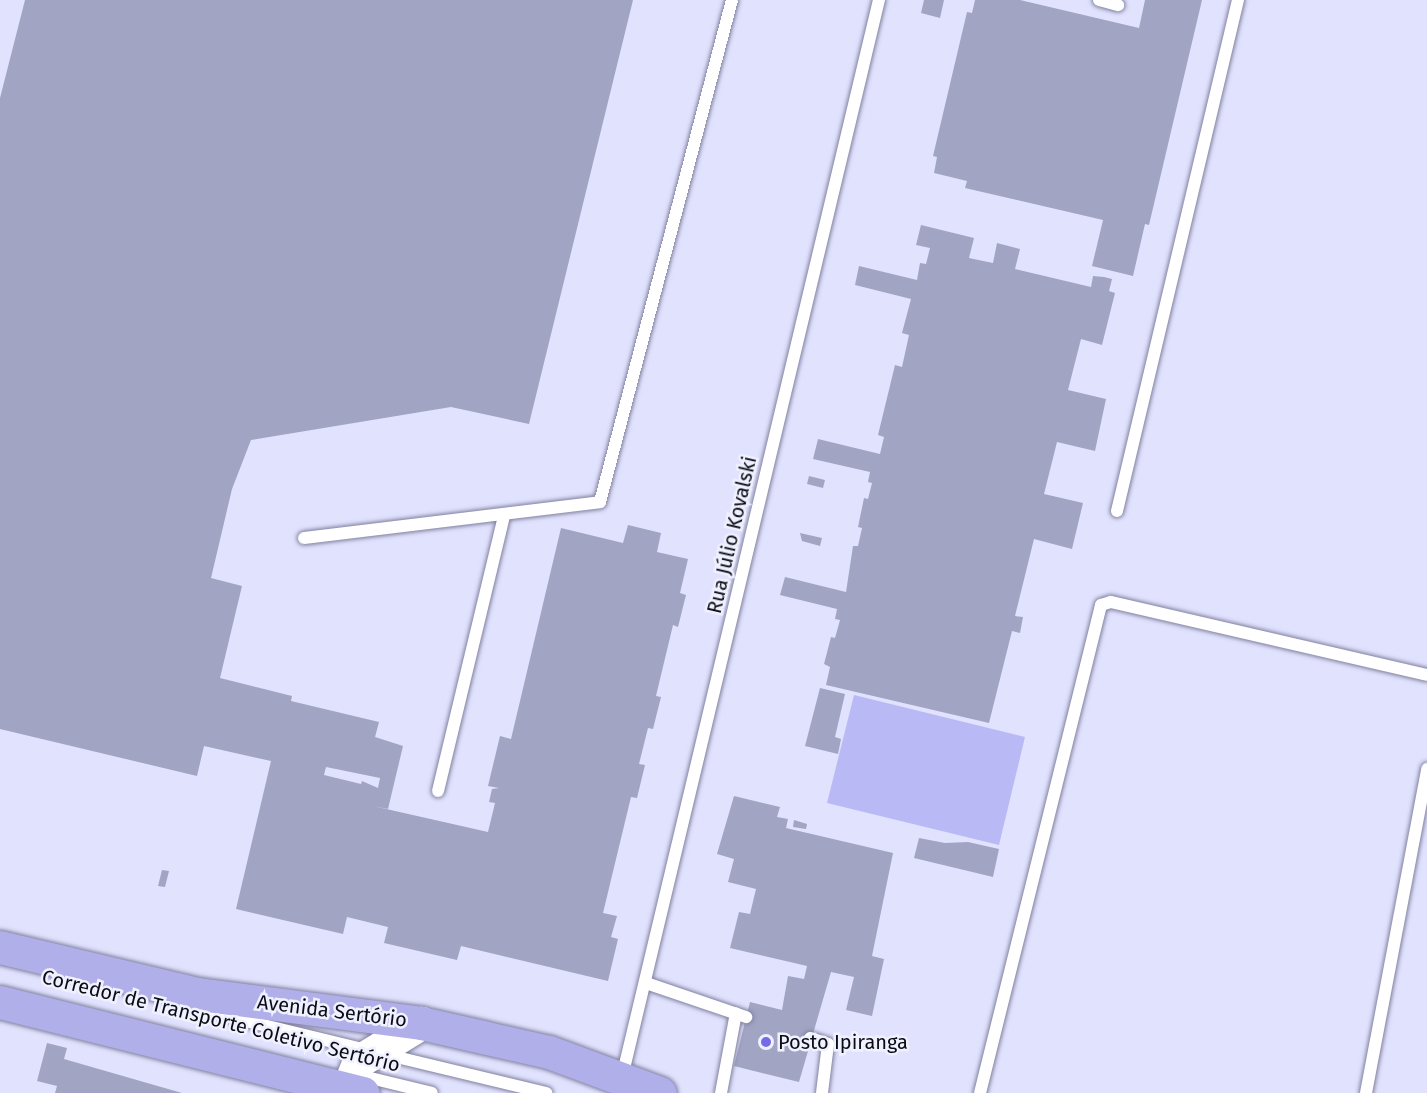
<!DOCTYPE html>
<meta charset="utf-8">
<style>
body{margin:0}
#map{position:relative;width:1427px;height:1093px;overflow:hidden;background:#e1e2fe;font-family:"Fira Sans",sans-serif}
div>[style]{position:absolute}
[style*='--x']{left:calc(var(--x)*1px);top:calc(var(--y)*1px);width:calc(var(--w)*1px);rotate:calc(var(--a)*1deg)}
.green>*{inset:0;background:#b9baf5}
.building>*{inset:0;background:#a2a4c3}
.roads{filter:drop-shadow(0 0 2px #8081a0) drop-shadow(0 0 2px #8081a0)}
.lane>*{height:12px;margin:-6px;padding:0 6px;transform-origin:6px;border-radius:6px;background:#fff}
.secondary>*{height:33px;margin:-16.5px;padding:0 16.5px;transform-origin:16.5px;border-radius:16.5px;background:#fff}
.primary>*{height:33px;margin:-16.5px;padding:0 16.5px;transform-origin:16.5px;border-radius:16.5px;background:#b1afe9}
.dots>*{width:16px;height:16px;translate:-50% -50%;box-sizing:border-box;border:3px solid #f0f1ff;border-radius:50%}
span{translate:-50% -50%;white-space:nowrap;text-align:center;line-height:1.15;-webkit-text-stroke:5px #f0f1ff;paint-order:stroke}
.street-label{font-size:20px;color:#0b0b15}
.poi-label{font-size:20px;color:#0b0b15}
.left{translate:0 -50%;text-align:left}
</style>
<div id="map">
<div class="green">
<i style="clip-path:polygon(854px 695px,1025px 737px,999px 845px,827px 803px)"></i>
</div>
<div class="building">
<i style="clip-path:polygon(evenodd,25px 0,633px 0,529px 424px,451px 407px,251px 440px,232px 489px,211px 578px,242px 586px,220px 678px,292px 696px,291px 701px,379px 722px,375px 737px,403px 746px,388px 809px,373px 806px,488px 832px,495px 803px,489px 802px,492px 789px,499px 788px,488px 786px,500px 736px,511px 739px,561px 528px,623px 543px,628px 525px,661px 533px,657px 552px,688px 559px,680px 593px,686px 595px,678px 627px,673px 625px,656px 696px,661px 697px,653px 729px,648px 728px,639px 764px,645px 765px,637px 798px,631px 797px,603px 913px,617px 916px,611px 937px,618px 939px,608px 981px,461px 946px,457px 960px,384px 943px,388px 927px,347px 917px,343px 934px,236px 909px,271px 761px,204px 746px,197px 776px,0 729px,0 98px,25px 0,326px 767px,380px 778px,378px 788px,362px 781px,361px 784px,324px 775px,326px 767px)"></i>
<i style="clip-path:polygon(924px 0,944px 0,940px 18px,921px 13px)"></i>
<i style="clip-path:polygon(975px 0,1020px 0,1139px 28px,1145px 0,1202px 0,1149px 225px,1145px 224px,1133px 276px,1092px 266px,1103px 220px,965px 188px,967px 181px,934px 173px,937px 157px,933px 156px,967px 12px,972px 13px)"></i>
<i style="clip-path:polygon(921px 225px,974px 238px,969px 258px,993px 263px,997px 243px,1020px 249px,1015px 269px,1091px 287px,1093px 276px,1104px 277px,1112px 279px,1109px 291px,1115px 293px,1102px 345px,1081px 339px,1068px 390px,1106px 399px,1095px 451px,1057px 442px,1044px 494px,1083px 503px,1072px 549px,1034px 539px,1015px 616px,1023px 617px,1020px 633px,1012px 631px,989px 723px,826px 685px,830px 667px,824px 664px,831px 637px,835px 638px,840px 620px,835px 619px,837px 609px,780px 595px,785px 577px,846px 592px,853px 546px,858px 546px,862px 528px,858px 527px,864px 498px,868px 499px,872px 483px,868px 482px,870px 472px,813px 459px,818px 439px,880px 454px,884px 437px,878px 435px,895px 365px,902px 367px,909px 335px,902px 333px,911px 299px,855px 285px,859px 266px,917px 280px,920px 263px,926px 264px,930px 248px,916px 245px)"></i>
<i style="clip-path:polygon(809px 476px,825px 480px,823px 488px,807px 484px)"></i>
<i style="clip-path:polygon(800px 533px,822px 538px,820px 546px,802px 541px)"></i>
<i style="clip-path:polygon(820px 688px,845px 694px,835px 737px,841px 739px,838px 754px,805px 746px)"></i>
<i style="clip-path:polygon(734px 796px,780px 807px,777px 817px,788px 819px,786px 828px,893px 853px,872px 956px,884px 959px,872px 1016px,846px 1010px,854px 977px,831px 972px,799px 1082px,734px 1066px,750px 1002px,782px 1010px,788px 976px,804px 979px,807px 966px,730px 948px,739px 912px,750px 914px,756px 889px,728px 882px,734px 859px,717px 854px)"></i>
<i style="clip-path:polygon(794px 820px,807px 824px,806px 829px,793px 827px)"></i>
<i style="clip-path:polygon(919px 838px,945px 843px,968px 842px,999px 849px,993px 877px,914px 858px)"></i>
<i style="clip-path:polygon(162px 870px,169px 871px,165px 887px,158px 886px)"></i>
<i style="clip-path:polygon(47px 1043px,67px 1048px,64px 1059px,182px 1093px,55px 1093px,57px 1086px,37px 1081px)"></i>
</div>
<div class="roads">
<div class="lane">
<i style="--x:1099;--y:0;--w:20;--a:15"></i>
<i style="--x:1117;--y:511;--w:525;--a:-76.68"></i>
<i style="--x:304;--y:538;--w:298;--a:-6.9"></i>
<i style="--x:600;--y:502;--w:519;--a:-75.27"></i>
<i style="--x:438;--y:791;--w:282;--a:-76.5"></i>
<i style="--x:646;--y:983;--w:106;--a:18.8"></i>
<i style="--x:197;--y:1009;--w:175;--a:13.6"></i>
<i style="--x:810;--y:1038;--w:19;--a:18"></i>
<i style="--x:828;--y:1044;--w:49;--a:97"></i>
<i style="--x:384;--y:1054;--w:167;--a:13.5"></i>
<i style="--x:354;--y:1074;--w:80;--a:13.7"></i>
<i style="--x:622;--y:1077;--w:1107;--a:-76.58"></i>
<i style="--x:721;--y:1093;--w:81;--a:-79.4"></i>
<i style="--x:980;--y:1093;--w:503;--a:-76.07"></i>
<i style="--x:1101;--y:605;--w:10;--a:-17"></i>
<i style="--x:1111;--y:602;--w:324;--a:13"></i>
<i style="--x:1366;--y:1093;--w:330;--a:-79.3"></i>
</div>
<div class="secondary">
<i style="--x:346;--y:1093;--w:35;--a:-68"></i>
<i style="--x:359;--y:1061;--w:73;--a:-31.5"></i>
</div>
<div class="primary">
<i style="--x:0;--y:947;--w:204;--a:13.4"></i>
<i style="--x:198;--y:994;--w:225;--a:7.4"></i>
<i style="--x:421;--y:1023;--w:131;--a:12.8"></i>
<i style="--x:549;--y:1052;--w:118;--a:20.3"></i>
<i style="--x:0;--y:1002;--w:374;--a:14.1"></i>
</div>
</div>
<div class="dots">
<i style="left:766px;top:1042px;background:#756be6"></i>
</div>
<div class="street-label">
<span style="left:732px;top:535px;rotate:-77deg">Rua Júlio Kovalski</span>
<span style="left:332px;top:1011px;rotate:7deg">Avenida Sertório</span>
<span style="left:221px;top:1021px;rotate:14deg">Corredor de Transporte Coletivo Sertório</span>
</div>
<div class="poi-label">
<span class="left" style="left:778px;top:1042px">Posto Ipiranga</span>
</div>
</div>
